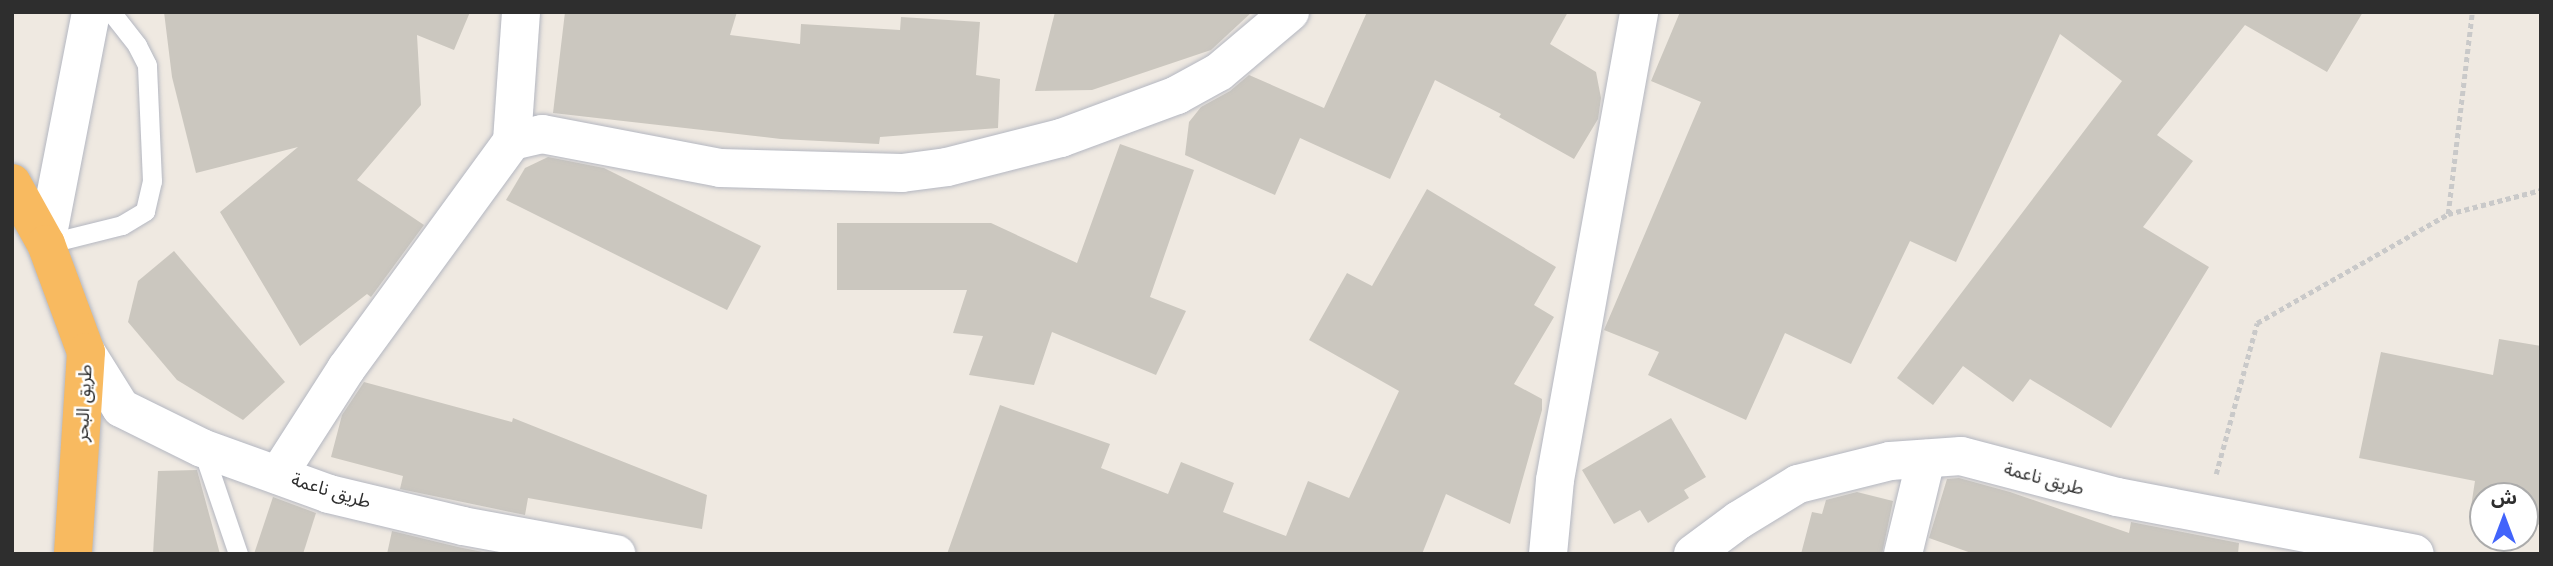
<!DOCTYPE html>
<meta charset="utf-8">
<style>
body{margin:0}
#map{position:relative;width:2553px;height:566px;overflow:hidden;background:#efe9e1;font-family:Arial,"Noto Sans Arabic",sans-serif}
div>[style]{position:absolute}
[style*='--x']{left:calc(var(--x)*1px);top:calc(var(--y)*1px);width:calc(var(--w)*1px);rotate:calc(var(--a)*1deg)}
.building>*{inset:0;background:#cbc7bf}
.path>*{height:4.5px;margin-top:-2.25px;transform-origin:0;background:repeating-linear-gradient(90deg,#c9c9c9 0 5px,transparent 0 8.5px)}
.roads{filter:drop-shadow(0 0 2px #b4b7c1) drop-shadow(0 0 2px #b4b7c1)}
.service>*{height:19px;margin:-9.5px;padding:0 9.5px;transform-origin:9.5px;border-radius:9.5px;background:#fff}
.minor>*{height:38px;margin:-19px;padding:0 19px;transform-origin:19px;border-radius:19px;background:#fff}
.trunk>*{height:38px;margin:-19px;padding:0 19px;transform-origin:19px;border-radius:19px;background:#f8ba60}
span{translate:-50% -50%;white-space:nowrap;text-align:center;line-height:1.15;-webkit-text-stroke:5px #fff;paint-order:stroke}
.street-label{font-size:18px;color:#2e2e2e}
.frame{position:absolute;inset:0;border:14px solid #2e2e2e;pointer-events:none}
.north{position:absolute;left:2469px;top:482px;width:70px;height:70px;box-sizing:border-box;background:#fff;border:2px solid #ababab;border-radius:50%;rotate:0deg;font-size:19px;font-weight:700;line-height:28px;text-align:center;color:#2e2e2e}
.north::after{content:'';display:block;margin:auto;width:24px;height:32px;background:#4264fb;clip-path:polygon(50% 0,100% 100%,50% 72%,0 100%)}
</style>
<div id="map">
<div class="building">
<i style="clip-path:polygon(164px 12px,470px 12px,454px 50px,417px 35px,421px 105px,357px 180px,424px 225px,371px 297px,367px 294px,300px 346px,220px 212px,298px 147px,196px 173px,172px 77px)"></i>
<i style="clip-path:polygon(565px 12px,737px 12px,730px 35px,800px 44px,801px 24px,900px 30px,901px 17px,980px 22px,976px 75px,1000px 79px,998px 128px,880px 137px,879px 144px,781px 139px,553px 113px)"></i>
<i style="clip-path:polygon(1055px 12px,1252px 12px,1211px 50px,1092px 90px,1035px 91px)"></i>
<i style="clip-path:polygon(1367px 12px,1568px 12px,1550px 44px,1596px 72px,1601px 98px,1598px 119px,1574px 159px,1499px 117px,1501px 114px,1435px 80px,1390px 179px,1300px 138px,1275px 195px,1185px 155px,1189px 122px,1201px 107px,1230px 91px,1249px 75px,1324px 108px)"></i>
<i style="clip-path:polygon(1680px 12px,2363px 12px,2327px 72px,2245px 25px,2157px 135px,2193px 161px,2143px 227px,2209px 267px,2111px 428px,2030px 379px,2013px 402px,1963px 366px,1933px 405px,1897px 378px,2122px 81px,2060px 34px,1956px 262px,1910px 241px,1851px 364px,1785px 333px,1746px 420px,1648px 375px,1659px 352px,1604px 330px,1701px 102px,1651px 81px)"></i>
<i style="clip-path:polygon(1120px 144px,1194px 170px,1150px 297px,1186px 311px,1156px 375px,1052px 332px,1034px 385px,969px 375px,983px 336px,953px 333px,967px 290px,837px 290px,837px 223px,991px 223px,1077px 263px)"></i>
<i style="clip-path:polygon(548px 157px,604px 168px,761px 246px,727px 310px,506px 200px,525px 168px)"></i>
<i style="clip-path:polygon(1427px 189px,1556px 267px,1534px 305px,1554px 317px,1514px 384px,1542px 399px,1542px 410px,1510px 524px,1446px 494px,1422px 554px,947px 554px,1000px 405px,1110px 444px,1101px 468px,1168px 494px,1181px 462px,1234px 483px,1223px 512px,1286px 536px,1308px 481px,1349px 498px,1399px 391px,1309px 340px,1347px 273px,1372px 286px)"></i>
<i style="clip-path:polygon(174px 251px,285px 382px,243px 420px,177px 380px,128px 322px,138px 281px)"></i>
<i style="clip-path:polygon(2499px 339px,2541px 346px,2541px 525px,2525px 522px,2525px 496px,2483px 496px,2483px 515px,2470px 513px,2475px 481px,2359px 458px,2381px 352px,2493px 375px)"></i>
<i style="clip-path:polygon(364px 382px,512px 422px,513px 418px,707px 495px,702px 529px,528px 498px,525px 515px,400px 489px,403px 476px,331px 457px,342px 415px)"></i>
<i style="clip-path:polygon(1671px 418px,1706px 477px,1684px 490px,1689px 498px,1648px 523px,1640px 510px,1614px 524px,1582px 470px)"></i>
<i style="clip-path:polygon(197px 470px,220px 554px,153px 554px,158px 471px)"></i>
<i style="clip-path:polygon(1959px 478px,2010px 492px,2129px 533px,2131px 522px,2239px 543px,2238px 554px,1974px 554px,1929px 538px,1947px 479px)"></i>
<i style="clip-path:polygon(1857px 492px,1893px 501px,1882px 554px,1801px 554px,1812px 512px,1822px 514px,1826px 500px)"></i>
<i style="clip-path:polygon(273px 497px,316px 513px,303px 554px,254px 554px)"></i>
<i style="clip-path:polygon(392px 531px,458px 547px,493px 554px,387px 554px)"></i>
</div>
<div class="path">
<i style="--x:2448;--y:214;--w:96;--a:-14.5"></i>
<i style="--x:2216;--y:474;--w:156;--a:-74.8"></i>
<i style="--x:2257;--y:323;--w:220;--a:-29.7"></i>
<i style="--x:2448;--y:214;--w:203;--a:-83.2"></i>
</div>
<div class="roads">
<div class="service">
<i style="--x:46;--y:244;--w:78;--a:-14"></i>
<i style="--x:122;--y:225;--w:27;--a:-31"></i>
<i style="--x:145;--y:211;--w:31;--a:-77"></i>
<i style="--x:152;--y:181;--w:116;--a:-92.5"></i>
<i style="--x:147;--y:65;--w:22;--a:-117"></i>
<i style="--x:137;--y:45;--w:42;--a:-128.2"></i>
<i style="--x:202;--y:448;--w:112;--a:71.2"></i>
</div>
<div class="minor">
<i style="--x:512;--y:141;--w:129;--a:-86"></i>
<i style="--x:46;--y:244;--w:236;--a:-79"></i>
<i style="--x:86;--y:352;--w:66;--a:58"></i>
<i style="--x:121;--y:408;--w:90;--a:26.3"></i>
<i style="--x:202;--y:448;--w:135;--a:19.9"></i>
<i style="--x:329;--y:494;--w:138;--a:13.4"></i>
<i style="--x:463;--y:526;--w:156;--a:10.4"></i>
<i style="--x:278;--y:475;--w:126;--a:-57.3"></i>
<i style="--x:346;--y:369;--w:282;--a:-53.9"></i>
<i style="--x:512;--y:141;--w:31;--a:-13"></i>
<i style="--x:542;--y:134;--w:181;--a:10.8"></i>
<i style="--x:720;--y:168;--w:182;--a:1.6"></i>
<i style="--x:902;--y:173;--w:45;--a:-7.6"></i>
<i style="--x:947;--y:167;--w:118;--a:-14.3"></i>
<i style="--x:1061;--y:138;--w:124;--a:-20.3"></i>
<i style="--x:1177;--y:95;--w:48;--a:-28.7"></i>
<i style="--x:1219;--y:72;--w:93;--a:-40.2"></i>
<i style="--x:1548;--y:554;--w:74;--a:-84.6"></i>
<i style="--x:1555;--y:480;--w:475;--a:-79.8"></i>
<i style="--x:1693;--y:554;--w:57;--a:-36.5"></i>
<i style="--x:1739;--y:520;--w:69;--a:-31.4"></i>
<i style="--x:1798;--y:484;--w:95;--a:-14"></i>
<i style="--x:1890;--y:461;--w:71;--a:-4"></i>
<i style="--x:1961;--y:456;--w:161;--a:14.7"></i>
<i style="--x:2117;--y:497;--w:303;--a:10.8"></i>
<i style="--x:1903;--y:554;--w:98;--a:-76.4"></i>
</div>
<div class="trunk">
<i style="--x:12;--y:183;--w:70;--a:60.9"></i>
<i style="--x:46;--y:244;--w:115;--a:69.7"></i>
<i style="--x:86;--y:352;--w:202;--a:93.7"></i>
</div>
</div>
<div class="street-label">
<span style="left:84px;top:403px;rotate:-87deg">طريق البحر</span>
<span style="left:2044px;top:479px;rotate:15deg">طريق ناعمة</span>
<span style="left:331px;top:491px;rotate:17deg">طريق ناعمة</span>
</div>
<div class="frame"></div>
<div class="north">ش</div>
</div>
